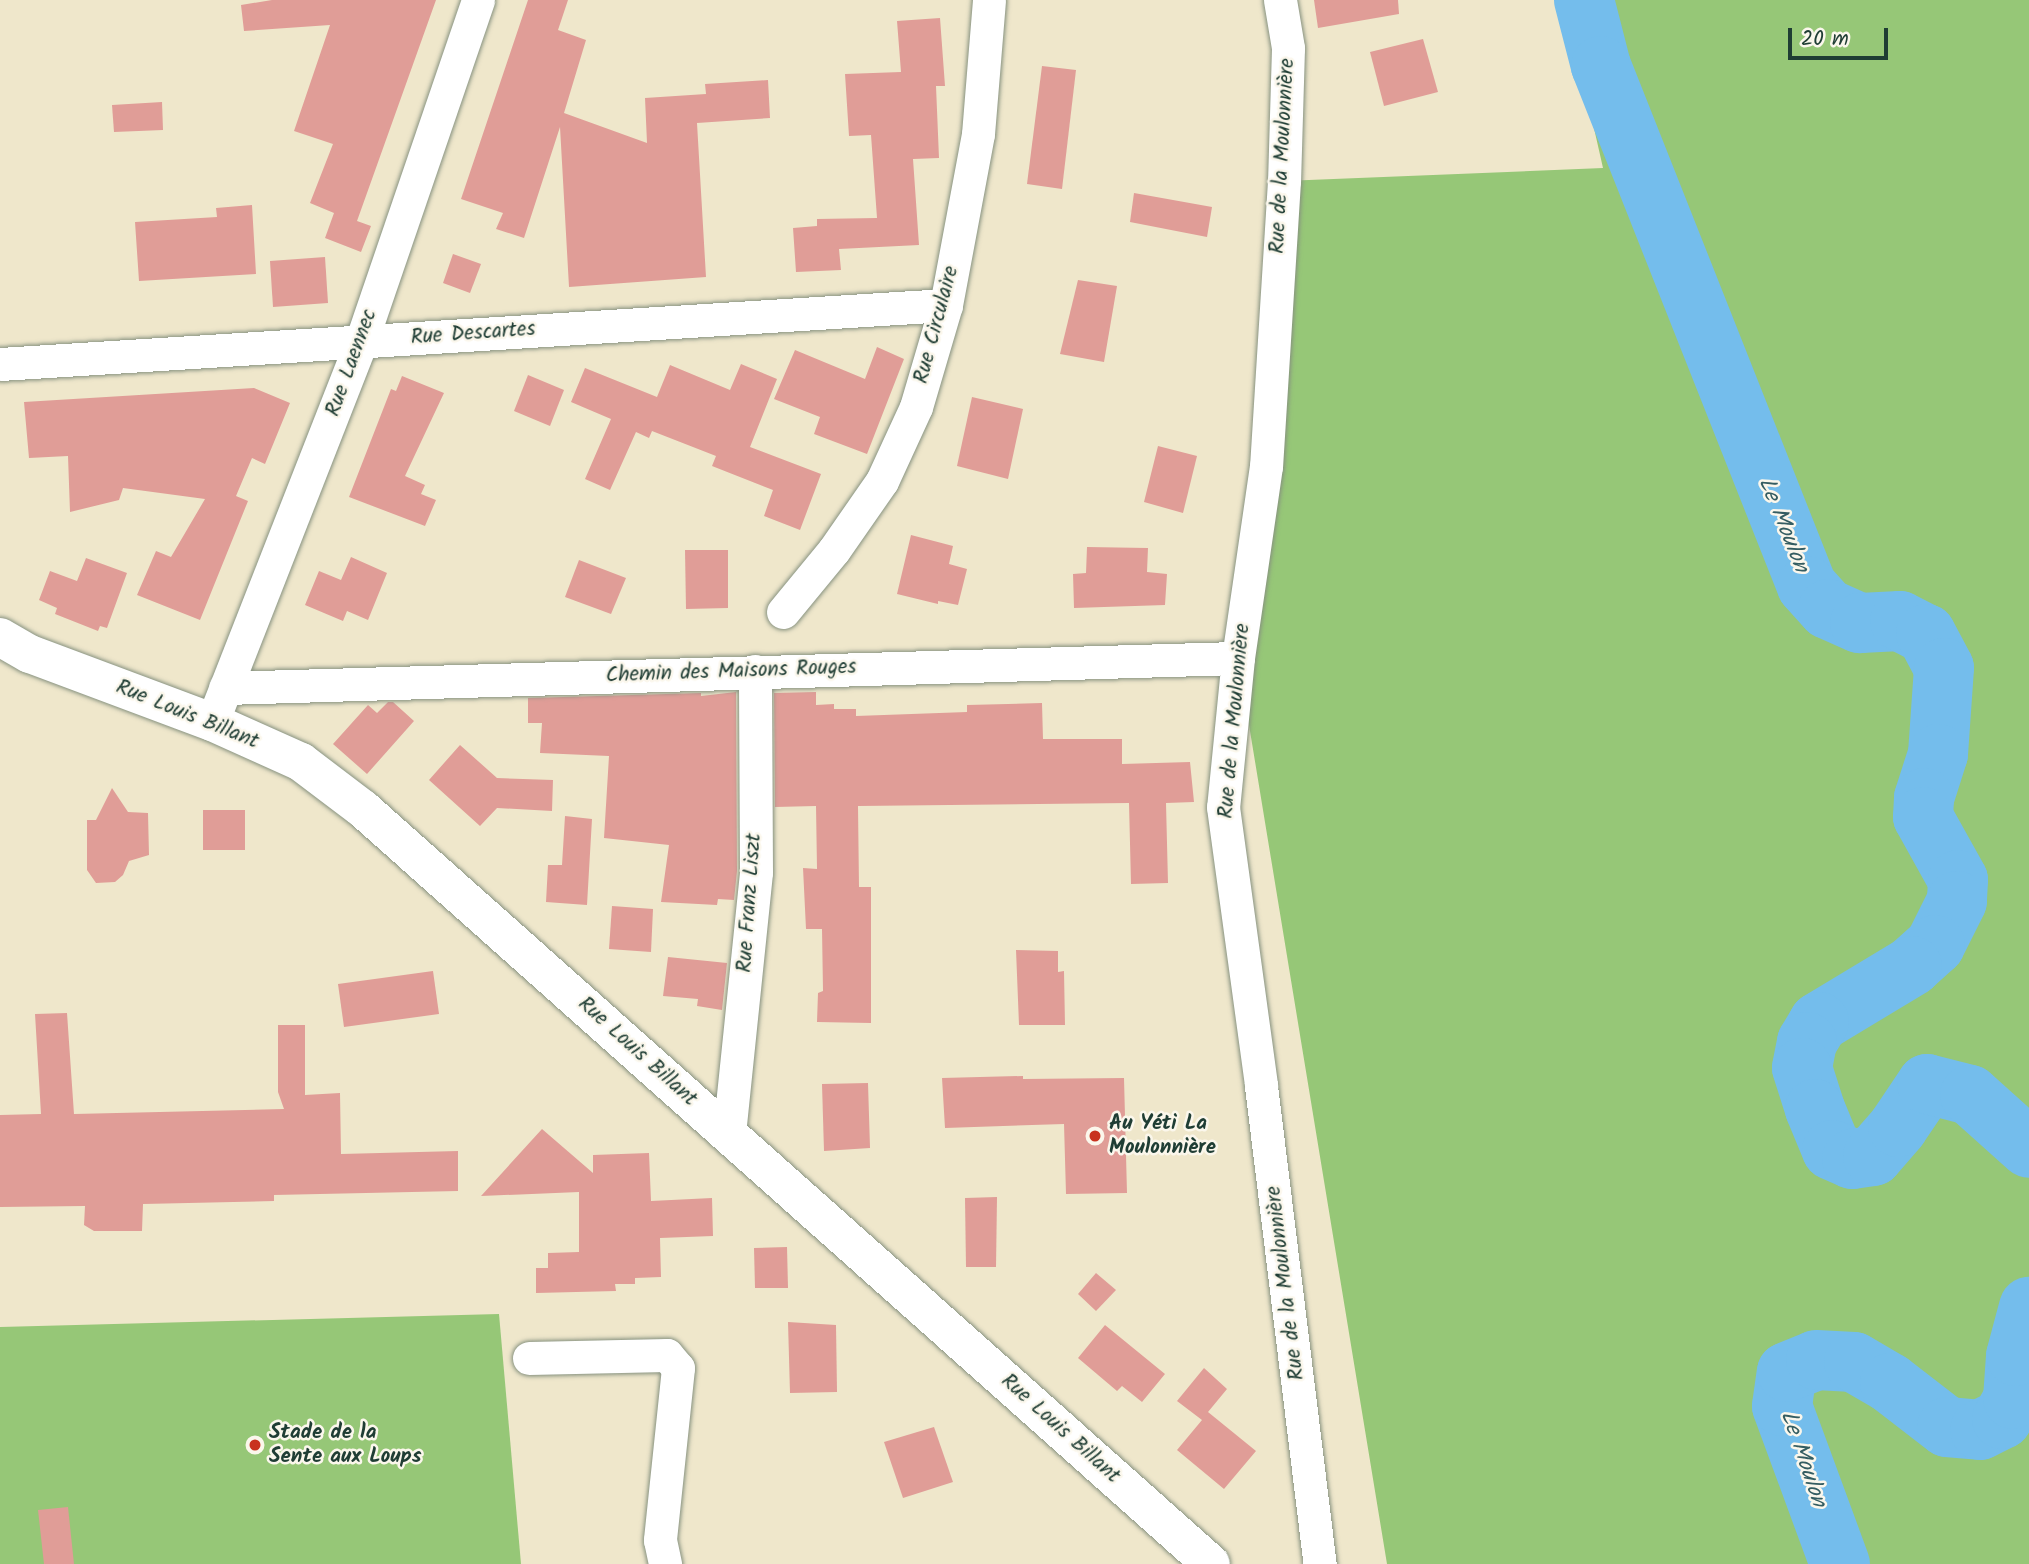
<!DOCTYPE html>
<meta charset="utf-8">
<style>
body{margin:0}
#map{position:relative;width:2029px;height:1564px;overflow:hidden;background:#efe7cb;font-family:Kalam,sans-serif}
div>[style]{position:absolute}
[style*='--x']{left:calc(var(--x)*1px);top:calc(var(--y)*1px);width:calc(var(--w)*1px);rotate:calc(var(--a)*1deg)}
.green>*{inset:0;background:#96c777}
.river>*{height:60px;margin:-30px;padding:0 30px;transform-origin:30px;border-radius:30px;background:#74bdec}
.building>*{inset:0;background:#e09d97}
.roads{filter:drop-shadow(0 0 2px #879280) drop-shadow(0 0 2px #879280)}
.street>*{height:33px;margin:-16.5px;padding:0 16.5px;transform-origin:16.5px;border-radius:16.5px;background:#fff}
.secondary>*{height:38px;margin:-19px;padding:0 19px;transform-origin:19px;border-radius:19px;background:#fff}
.dots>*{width:19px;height:19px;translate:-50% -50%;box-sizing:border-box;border:4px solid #fbf7ec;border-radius:50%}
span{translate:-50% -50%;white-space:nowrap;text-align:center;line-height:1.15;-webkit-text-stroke:5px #fbf7ec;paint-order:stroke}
.street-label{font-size:21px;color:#1f3d34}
.poi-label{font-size:21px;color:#1f3d34;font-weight:700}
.left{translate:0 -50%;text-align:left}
.water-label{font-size:23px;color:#345d62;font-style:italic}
.scale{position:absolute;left:1788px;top:28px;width:100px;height:32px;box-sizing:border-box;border:4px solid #1f3d34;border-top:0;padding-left:9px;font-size:21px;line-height:24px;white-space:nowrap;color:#1f3d34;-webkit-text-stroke:5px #fbf7ec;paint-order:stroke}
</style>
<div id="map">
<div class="green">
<i style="clip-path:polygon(1565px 0,2029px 0,2029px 1564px,1387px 1564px,1238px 658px,1284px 181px,1603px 168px)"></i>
<i style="clip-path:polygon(499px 1314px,521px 1564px,0 1564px,0 1327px)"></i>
</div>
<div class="river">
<i style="--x:1584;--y:0;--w:68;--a:75.6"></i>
<i style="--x:1601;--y:66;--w:559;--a:68.39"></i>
<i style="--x:1807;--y:586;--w:31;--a:48"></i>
<i style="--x:1828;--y:609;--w:35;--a:24"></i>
<i style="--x:1860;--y:623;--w:40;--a:-2.9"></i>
<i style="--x:1900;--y:621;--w:29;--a:27"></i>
<i style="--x:1926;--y:634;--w:38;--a:62"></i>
<i style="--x:1944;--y:668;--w:86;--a:94"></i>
<i style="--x:1938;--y:754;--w:46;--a:107.7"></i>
<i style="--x:1924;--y:798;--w:19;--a:93"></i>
<i style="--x:1923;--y:817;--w:72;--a:60.9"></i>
<i style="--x:1958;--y:880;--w:21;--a:93"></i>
<i style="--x:1957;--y:901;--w:49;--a:116.6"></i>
<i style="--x:1935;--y:945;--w:31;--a:138"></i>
<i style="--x:1912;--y:966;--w:109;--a:148.9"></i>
<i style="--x:1819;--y:1022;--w:23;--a:121"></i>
<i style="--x:1807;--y:1042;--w:26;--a:101"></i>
<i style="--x:1802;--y:1068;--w:43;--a:72.4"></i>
<i style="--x:1815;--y:1109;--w:44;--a:67.5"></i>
<i style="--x:1832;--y:1150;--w:22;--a:24"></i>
<i style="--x:1852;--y:1159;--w:21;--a:-8"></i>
<i style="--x:1873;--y:1156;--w:38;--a:-49"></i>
<i style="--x:1898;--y:1127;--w:52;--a:-56"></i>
<i style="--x:1927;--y:1084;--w:44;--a:14.3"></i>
<i style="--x:1970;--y:1095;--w:79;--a:41.9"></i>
<i style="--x:1840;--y:1564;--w:168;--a:-110.2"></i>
<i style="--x:1782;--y:1406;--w:34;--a:-82"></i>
<i style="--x:1787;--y:1372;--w:31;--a:-22"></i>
<i style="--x:1816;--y:1360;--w:38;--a:3"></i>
<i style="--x:1854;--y:1362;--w:42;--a:30.3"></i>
<i style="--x:1890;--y:1383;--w:72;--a:37.7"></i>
<i style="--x:1947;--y:1427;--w:33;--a:5"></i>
<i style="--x:1980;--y:1430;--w:25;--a:-27"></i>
<i style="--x:2002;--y:1419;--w:23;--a:-61"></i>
<i style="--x:2013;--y:1399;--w:43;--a:-86"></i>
<i style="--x:2016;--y:1356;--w:51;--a:-75.1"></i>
</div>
<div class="building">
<i style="clip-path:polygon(272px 0,436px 0,357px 221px,371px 226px,361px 252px,325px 238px,334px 213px,310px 203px,333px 144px,294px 131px,330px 25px,244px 31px,241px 5px)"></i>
<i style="clip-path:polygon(528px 0,568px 0,558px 30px,586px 40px,564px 113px,647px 143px,645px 98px,706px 94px,705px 84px,768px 80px,770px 118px,697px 123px,706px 277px,569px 287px,560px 127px,524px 238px,496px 229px,503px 213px,461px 199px)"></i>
<i style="clip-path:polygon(1314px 0,1398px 0,1399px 14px,1318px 28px)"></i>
<i style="clip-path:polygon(940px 18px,945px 86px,936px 86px,939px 158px,913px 159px,919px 245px,839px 249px,841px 270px,796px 272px,793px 228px,817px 226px,817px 219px,877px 218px,871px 135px,849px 136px,845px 74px,901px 72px,897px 21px)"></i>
<i style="clip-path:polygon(1423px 39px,1438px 92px,1384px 106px,1370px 52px)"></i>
<i style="clip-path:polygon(1042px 66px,1076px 70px,1062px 189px,1027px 184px)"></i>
<i style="clip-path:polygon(162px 102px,163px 130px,114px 132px,112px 105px)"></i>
<i style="clip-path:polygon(1134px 193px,1212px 207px,1207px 237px,1130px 222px)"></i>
<i style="clip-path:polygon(252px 205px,256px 274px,139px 281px,135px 222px,217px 217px,216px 208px)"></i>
<i style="clip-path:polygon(453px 254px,481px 264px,470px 293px,443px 283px)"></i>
<i style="clip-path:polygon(325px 257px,328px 303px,273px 307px,270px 261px)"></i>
<i style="clip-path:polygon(1078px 280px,1117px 286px,1104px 362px,1060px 354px)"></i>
<i style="clip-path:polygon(877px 347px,904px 359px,867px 454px,814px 434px,820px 417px,774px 399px,795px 350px,865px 379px)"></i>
<i style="clip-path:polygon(741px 364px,777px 379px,750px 447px,821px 474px,800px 530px,764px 516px,773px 490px,712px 466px,716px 456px,652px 431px,649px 438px,636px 432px,610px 490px,585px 479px,611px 419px,571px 402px,585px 368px,657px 397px,670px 365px,730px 390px)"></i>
<i style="clip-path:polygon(528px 375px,564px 390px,550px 426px,514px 411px)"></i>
<i style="clip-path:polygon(402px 376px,444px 393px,405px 476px,425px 485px,421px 494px,436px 500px,425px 526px,349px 497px,391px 389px,396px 391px)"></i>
<i style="clip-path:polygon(254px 388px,290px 403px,265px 464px,252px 458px,236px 496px,248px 501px,200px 620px,137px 595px,156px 551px,171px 557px,205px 499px,123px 488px,119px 500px,70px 512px,68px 456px,29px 458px,24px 402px)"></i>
<i style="clip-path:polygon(972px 397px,1023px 409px,1008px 479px,957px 466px)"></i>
<i style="clip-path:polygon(1158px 446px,1197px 456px,1183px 513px,1144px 502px)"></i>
<i style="clip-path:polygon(911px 535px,953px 546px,949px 564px,967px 569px,958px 605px,938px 601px,938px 604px,897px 594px)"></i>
<i style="clip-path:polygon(1087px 547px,1148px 548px,1147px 572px,1167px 574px,1165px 605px,1074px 608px,1073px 574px,1086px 573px)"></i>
<i style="clip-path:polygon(685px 550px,728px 550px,728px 608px,686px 609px)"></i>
<i style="clip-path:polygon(351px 557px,387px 573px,368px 620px,347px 611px,343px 621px,305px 605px,319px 571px,341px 580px)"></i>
<i style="clip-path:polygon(86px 558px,127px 573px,107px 628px,100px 626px,98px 631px,55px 614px,57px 608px,39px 600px,50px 571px,77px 581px)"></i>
<i style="clip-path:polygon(579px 560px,626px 578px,611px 614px,565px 597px)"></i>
<i style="clip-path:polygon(736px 692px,737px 871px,734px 900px,718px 899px,717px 905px,661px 902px,669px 845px,604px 838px,609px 756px,540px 753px,542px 723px,528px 723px,528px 698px,701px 693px,701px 696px)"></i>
<i style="clip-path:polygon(816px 692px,816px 705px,834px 704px,834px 709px,856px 709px,856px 716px,967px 712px,967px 705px,1042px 703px,1043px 739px,1122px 739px,1122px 764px,1190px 762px,1194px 802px,1166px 803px,1168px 883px,1131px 884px,1129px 803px,858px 806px,859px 887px,871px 887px,871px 1023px,817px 1022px,818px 993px,823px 991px,822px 929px,806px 929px,803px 868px,817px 869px,816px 806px,775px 807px,774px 693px)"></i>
<i style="clip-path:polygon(388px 702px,393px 702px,414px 721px,367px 774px,333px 744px,368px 705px,377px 713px)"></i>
<i style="clip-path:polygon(460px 745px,497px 778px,553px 780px,552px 811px,497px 808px,480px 826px,429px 780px)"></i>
<i style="clip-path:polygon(112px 788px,128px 812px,148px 813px,149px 855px,129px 861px,123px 875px,115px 882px,96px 883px,87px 870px,87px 820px,96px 820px)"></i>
<i style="clip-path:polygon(203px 810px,245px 810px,245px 850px,203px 850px)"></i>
<i style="clip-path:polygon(565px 816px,592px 819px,587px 905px,546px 902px,548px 865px,562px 865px)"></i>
<i style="clip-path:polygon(612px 906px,653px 909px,651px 952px,609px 949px)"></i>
<i style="clip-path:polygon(1016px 950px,1058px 951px,1058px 972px,1064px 971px,1065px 1025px,1019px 1025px)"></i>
<i style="clip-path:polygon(668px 957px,727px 963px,722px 1010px,697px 1006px,698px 999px,663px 996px)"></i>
<i style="clip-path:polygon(433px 971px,439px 1014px,344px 1027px,338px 984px)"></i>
<i style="clip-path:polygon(67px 1013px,74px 1114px,284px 1109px,278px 1092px,278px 1025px,305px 1025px,305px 1095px,340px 1093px,341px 1154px,458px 1151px,458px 1191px,274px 1195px,274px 1201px,143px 1204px,142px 1231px,94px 1231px,84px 1225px,85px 1206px,0 1207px,0 1115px,41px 1114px,35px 1014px)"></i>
<i style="clip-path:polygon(1023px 1076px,1023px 1079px,1124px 1078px,1127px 1193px,1066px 1194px,1064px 1124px,945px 1128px,942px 1078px)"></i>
<i style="clip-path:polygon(868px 1083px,870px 1148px,824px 1151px,822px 1084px)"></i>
<i style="clip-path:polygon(542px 1129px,593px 1173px,593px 1155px,649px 1153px,651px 1201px,712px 1198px,713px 1236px,660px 1238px,661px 1277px,635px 1278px,635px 1284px,615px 1284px,616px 1291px,536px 1293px,536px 1268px,548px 1268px,548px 1253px,579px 1252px,579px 1192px,481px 1196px)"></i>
<i style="clip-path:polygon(997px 1197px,996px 1267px,966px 1267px,965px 1198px)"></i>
<i style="clip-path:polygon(787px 1247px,788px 1288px,755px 1288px,754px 1248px)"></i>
<i style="clip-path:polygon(1096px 1273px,1116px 1290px,1096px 1311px,1078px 1294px)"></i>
<i style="clip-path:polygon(788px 1322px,836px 1325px,837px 1392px,790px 1393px)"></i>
<i style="clip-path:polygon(1105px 1325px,1165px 1374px,1142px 1402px,1122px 1386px,1117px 1391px,1078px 1358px)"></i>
<i style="clip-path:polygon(1204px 1368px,1227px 1389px,1208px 1412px,1256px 1451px,1224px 1489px,1177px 1450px,1202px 1420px,1177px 1401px)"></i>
<i style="clip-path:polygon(934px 1427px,953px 1482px,903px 1498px,884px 1442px)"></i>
<i style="clip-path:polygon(68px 1507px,74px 1564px,44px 1564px,38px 1510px)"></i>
</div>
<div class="roads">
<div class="street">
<i style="--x:1280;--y:0;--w:49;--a:80.5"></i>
<i style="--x:1288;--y:48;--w:133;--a:91.7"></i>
<i style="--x:1284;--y:181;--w:286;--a:93.6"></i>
<i style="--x:1266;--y:466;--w:194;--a:98.3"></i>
<i style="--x:1238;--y:658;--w:150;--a:95.7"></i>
<i style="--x:1223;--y:807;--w:282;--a:82.2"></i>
<i style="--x:1261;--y:1086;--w:482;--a:83"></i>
<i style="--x:0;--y:364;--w:948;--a:-3.57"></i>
<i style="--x:783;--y:612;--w:80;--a:-50.6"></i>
<i style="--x:834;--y:550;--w:84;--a:-55.2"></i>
<i style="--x:882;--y:481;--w:81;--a:-65.3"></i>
<i style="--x:916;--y:407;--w:106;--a:-73.6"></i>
<i style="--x:946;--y:305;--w:174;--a:-79.4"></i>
<i style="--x:978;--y:134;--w:134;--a:-85.3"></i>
<i style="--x:225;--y:688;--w:1013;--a:-1.7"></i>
<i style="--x:218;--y:707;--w:392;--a:-68.6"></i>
<i style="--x:361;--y:342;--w:361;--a:-71.1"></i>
<i style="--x:729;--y:1134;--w:263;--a:-84.1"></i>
<i style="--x:756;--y:872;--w:201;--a:-90.3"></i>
<i style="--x:529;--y:1358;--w:138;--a:-1.2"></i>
<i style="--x:667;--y:1355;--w:17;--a:50"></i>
<i style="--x:678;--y:1368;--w:173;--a:96"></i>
<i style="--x:660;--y:1540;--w:25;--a:78"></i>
</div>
<div class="secondary">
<i style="--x:0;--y:637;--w:34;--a:30"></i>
<i style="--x:30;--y:654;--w:194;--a:20.5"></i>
<i style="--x:212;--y:722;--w:98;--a:24.2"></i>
<i style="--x:301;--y:762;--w:78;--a:37.2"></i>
<i style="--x:363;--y:809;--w:1135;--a:41.68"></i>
</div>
</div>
<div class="dots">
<i style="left:1095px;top:1136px;background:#c8321e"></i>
<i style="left:255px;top:1445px;background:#c8321e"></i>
</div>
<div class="street-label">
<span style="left:1283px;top:156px;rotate:-87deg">Rue de la Moulonnière</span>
<span style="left:937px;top:325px;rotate:-75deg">Rue Circulaire</span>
<span style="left:473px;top:334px;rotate:-4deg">Rue Descartes</span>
<span style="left:352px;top:363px;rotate:-70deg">Rue Laennec</span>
<span style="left:731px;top:672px;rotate:-2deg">Chemin des Maisons Rouges</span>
<span style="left:187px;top:715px;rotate:22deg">Rue Louis Billant</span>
<span style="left:1235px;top:721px;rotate:-85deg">Rue de la Moulonnière</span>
<span style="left:750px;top:903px;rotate:-86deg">Rue Franz Liszt</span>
<span style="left:637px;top:1052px;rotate:42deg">Rue Louis Billant</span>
<span style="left:1286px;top:1283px;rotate:-97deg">Rue de la Moulonnière</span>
<span style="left:1060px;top:1429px;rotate:42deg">Rue Louis Billant</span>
</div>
<div class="poi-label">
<span class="left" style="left:1109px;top:1136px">Au Yéti La<br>Moulonnière</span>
<span class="left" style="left:269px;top:1445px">Stade de la<br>Sente aux Loups</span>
</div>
<div class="water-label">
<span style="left:1783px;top:525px;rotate:68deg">Le Moulon</span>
<span style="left:1803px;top:1459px;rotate:71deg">Le Moulon</span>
</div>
<div class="scale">20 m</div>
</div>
